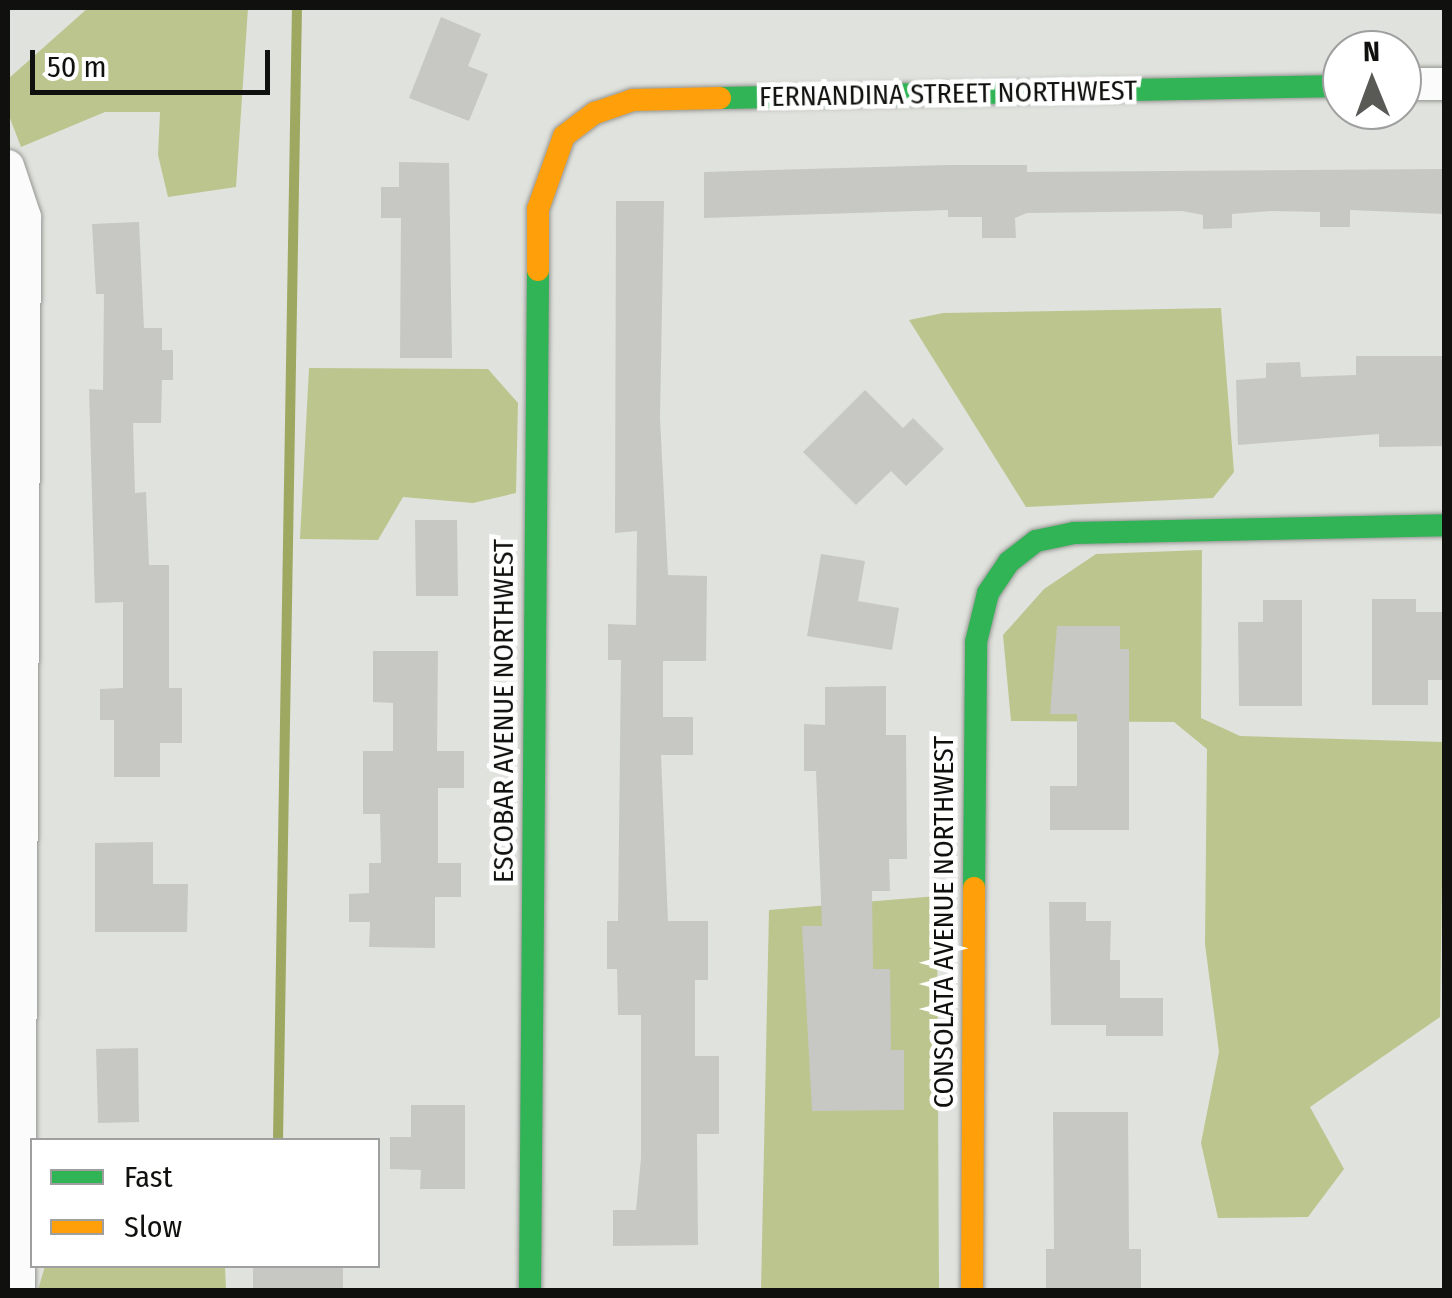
<!DOCTYPE html>
<style>
body{margin:0}
#map{position:relative;width:1452px;height:1298px;overflow:hidden;background:#e0e2dd;font-family:"Fira Sans Condensed",sans-serif}
div>[style]{position:absolute}
[style*='--x']{left:calc(var(--x)*1px);top:calc(var(--y)*1px);width:calc(var(--w)*1px);rotate:calc(var(--a)*1deg)}
.forest>*{inset:0;background:#bcc58e}
.stream>*{height:10px;margin:-5px;padding:0 5px;transform-origin:5px;border-radius:5px;background:#9ea861}
.building>*{inset:0;background:#c7c8c4}
.roads{filter:drop-shadow(0 0 2px #959693) drop-shadow(0 0 2px #959693)}
.street>*{height:32px;margin:-16px;padding:0 16px;transform-origin:16px;border-radius:16px;background:#fafbfa}
.fast>*{height:22px;margin:-11px;padding:0 11px;transform-origin:11px;border-radius:11px;background:#30b455}
.slow>*{height:22px;margin:-11px;padding:0 11px;transform-origin:11px;border-radius:11px;background:#ff9f0a}
span{translate:-50% -50%;white-space:nowrap;text-align:center;line-height:1.15;-webkit-text-stroke:9px #fff;paint-order:stroke}
.street-label{font-size:28px;color:#10100e}
.frame{position:absolute;inset:0;border:10px solid #10100e;pointer-events:none}
.legend{position:absolute;left:30px;top:1138px;width:350px;height:130px;box-sizing:border-box;background:#fff;border:2px solid #9f9f9f;margin:0;padding:12px 18px;list-style:none;font-size:30px;color:#10100e}
.legend li{display:flex;align-items:center;gap:20px;height:50px}
.legend b{width:50px;border:2px solid #9f9f9f}
.north{position:absolute;left:1322px;top:30px;width:100px;height:100px;box-sizing:border-box;background:#fff;border:2px solid #9f9f9f;border-radius:50%;rotate:359deg;font-size:28px;font-weight:700;line-height:40px;text-align:center;color:#10100e}
.north::after{content:'';display:block;margin:auto;width:35px;height:45px;background:#595a56;clip-path:polygon(50% 0,100% 100%,50% 72%,0 100%)}
.scale{position:absolute;left:30px;top:50px;width:240px;height:45px;box-sizing:border-box;border:5px solid #10100e;border-top:0;padding-left:12px;font-size:30px;line-height:35px;white-space:nowrap;color:#10100e;-webkit-text-stroke:8px #fff;paint-order:stroke}
</style>
<div id="map">
<div class="forest">
<i style="clip-path:polygon(88px 8px,248px 8px,236px 187px,168px 197px,158px 155px,160px 112px,105px 112px,21px 147px,8px 113px,8px 79px)"></i>
<i style="clip-path:polygon(1221px 308px,1234px 472px,1213px 498px,1026px 507px,909px 320px,943px 313px)"></i>
<i style="clip-path:polygon(309px 368px,488px 369px,518px 403px,516px 493px,473px 503px,403px 497px,378px 540px,300px 539px)"></i>
<i style="clip-path:polygon(1202px 550px,1201px 718px,1240px 736px,1444px 742px,1440px 1017px,1310px 1107px,1344px 1169px,1308px 1217px,1218px 1218px,1201px 1143px,1219px 1052px,1205px 944px,1207px 749px,1174px 722px,1011px 721px,1003px 635px,1044px 589px,1096px 554px)"></i>
<i style="clip-path:polygon(937px 896px,939px 1290px,761px 1290px,769px 910px)"></i>
<i style="clip-path:polygon(45px 1266px,225px 1266px,226px 1290px,38px 1290px)"></i>
</div>
<div class="stream">
<i style="--x:278;--y:1140;--w:1132;--a:-89.04"></i>
</div>
<div class="building">
<i style="clip-path:polygon(441px 17px,481px 34px,468px 66px,488px 74px,469px 121px,409px 98px)"></i>
<i style="clip-path:polygon(399px 162px,449px 163px,452px 358px,400px 358px,401px 218px,381px 218px,381px 187px,399px 187px)"></i>
<i style="clip-path:polygon(948px 165px,1027px 165px,1027px 172px,1444px 169px,1444px 214px,1350px 210px,1350px 227px,1320px 227px,1320px 212px,1271px 211px,1232px 214px,1232px 228px,1203px 229px,1203px 215px,1182px 211px,1027px 213px,1015px 218px,1016px 238px,982px 238px,982px 217px,948px 217px,948px 210px,704px 218px,704px 172px)"></i>
<i style="clip-path:polygon(616px 201px,664px 201px,660px 418px,668px 575px,707px 576px,706px 661px,663px 661px,663px 717px,693px 717px,693px 755px,661px 755px,668px 921px,708px 921px,708px 980px,695px 980px,695px 1056px,719px 1056px,719px 1134px,697px 1134px,698px 1245px,613px 1246px,613px 1210px,636px 1210px,641px 1158px,641px 1015px,618px 1015px,617px 969px,607px 969px,607px 921px,618px 921px,621px 660px,608px 660px,608px 624px,636px 625px,637px 531px,615px 533px)"></i>
<i style="clip-path:polygon(139px 222px,144px 328px,162px 328px,162px 350px,173px 350px,173px 380px,162px 380px,161px 423px,133px 423px,135px 493px,146px 492px,149px 565px,169px 565px,169px 688px,182px 688px,182px 743px,160px 743px,160px 777px,114px 777px,114px 720px,100px 720px,100px 689px,123px 688px,123px 602px,95px 603px,89px 389px,103px 390px,104px 294px,96px 294px,92px 224px)"></i>
<i style="clip-path:polygon(1356px 356px,1444px 356px,1444px 446px,1379px 447px,1379px 434px,1238px 445px,1236px 380px,1266px 378px,1266px 363px,1300px 362px,1301px 377px,1356px 375px)"></i>
<i style="clip-path:polygon(865px 390px,903px 428px,913px 418px,944px 449px,906px 486px,891px 471px,856px 505px,803px 452px)"></i>
<i style="clip-path:polygon(415px 520px,457px 520px,458px 596px,416px 596px)"></i>
<i style="clip-path:polygon(821px 554px,865px 561px,858px 601px,899px 608px,892px 650px,807px 636px)"></i>
<i style="clip-path:polygon(1372px 599px,1416px 599px,1416px 612px,1444px 612px,1444px 680px,1428px 680px,1428px 705px,1372px 705px)"></i>
<i style="clip-path:polygon(1263px 600px,1302px 600px,1302px 706px,1239px 706px,1238px 622px,1263px 622px)"></i>
<i style="clip-path:polygon(1057px 626px,1120px 626px,1120px 649px,1129px 649px,1129px 830px,1050px 830px,1050px 786px,1077px 786px,1077px 714px,1050px 714px)"></i>
<i style="clip-path:polygon(373px 651px,438px 651px,437px 751px,464px 751px,464px 788px,438px 788px,438px 863px,461px 863px,461px 897px,435px 897px,435px 948px,369px 947px,370px 922px,349px 922px,349px 894px,369px 893px,369px 863px,381px 863px,380px 814px,363px 814px,363px 751px,393px 751px,393px 703px,373px 702px)"></i>
<i style="clip-path:polygon(886px 686px,886px 735px,906px 735px,907px 859px,889px 859px,890px 891px,872px 891px,873px 969px,890px 969px,891px 1050px,904px 1050px,904px 1110px,812px 1111px,802px 926px,822px 926px,816px 771px,804px 771px,804px 724px,825px 725px,825px 687px)"></i>
<i style="clip-path:polygon(153px 842px,153px 884px,188px 884px,187px 932px,95px 932px,95px 843px)"></i>
<i style="clip-path:polygon(1049px 902px,1086px 902px,1086px 921px,1111px 921px,1110px 960px,1120px 960px,1120px 998px,1163px 998px,1163px 1036px,1106px 1036px,1106px 1025px,1051px 1025px)"></i>
<i style="clip-path:polygon(138px 1048px,139px 1122px,98px 1123px,96px 1049px)"></i>
<i style="clip-path:polygon(411px 1105px,465px 1105px,465px 1189px,420px 1189px,421px 1170px,390px 1169px,390px 1137px,411px 1137px)"></i>
<i style="clip-path:polygon(1053px 1112px,1128px 1112px,1129px 1249px,1141px 1249px,1141px 1290px,1046px 1290px,1046px 1249px,1054px 1249px)"></i>
<i style="clip-path:polygon(253px 1266px,343px 1266px,343px 1290px,253px 1290px)"></i>
</div>
<div class="roads">
<div class="street">
<i style="--x:1402;--y:84;--w:42;--a:0"></i>
<i style="--x:8;--y:166;--w:54;--a:71.6"></i>
<i style="--x:25;--y:217;--w:1073;--a:90.32"></i>
</div>
<div class="fast">
<i style="--x:720;--y:98;--w:622;--a:-1.11"></i>
<i style="--x:974;--y:888;--w:246;--a:-89.5"></i>
<i style="--x:976;--y:642;--w:50;--a:-76.2"></i>
<i style="--x:988;--y:593;--w:37;--a:-56"></i>
<i style="--x:1009;--y:562;--w:34;--a:-38"></i>
<i style="--x:1036;--y:541;--w:39;--a:-12"></i>
<i style="--x:1074;--y:533;--w:370;--a:-1.2"></i>
<i style="--x:530;--y:1290;--w:1020;--a:-89.55"></i>
</div>
<div class="slow">
<i style="--x:538;--y:270;--w:61;--a:-90"></i>
<i style="--x:538;--y:209;--w:77;--a:-70.4"></i>
<i style="--x:564;--y:136;--w:39;--a:-37"></i>
<i style="--x:595;--y:113;--w:39;--a:-19"></i>
<i style="--x:632;--y:100;--w:88;--a:-1.3"></i>
<i style="--x:972;--y:1290;--w:402;--a:-89.7"></i>
</div>
</div>
<div class="street-label">
<span style="left:948px;top:94px;rotate:-1deg">FERNANDINA STREET NORTHWEST</span>
<span style="left:504px;top:711px;rotate:-90deg">ESCOBAR AVENUE NORTHWEST</span>
<span style="left:944px;top:922px;rotate:-90deg">CONSOLATA AVENUE NORTHWEST</span>
</div>
<div class="frame"></div>
<ul class="legend">
<li><b style="height:12px;background:#30b455"></b>Fast</li>
<li><b style="height:12px;background:#ff9f0a"></b>Slow</li>
</ul>
<div class="north">N</div>
<div class="scale">50 m</div>
</div>
